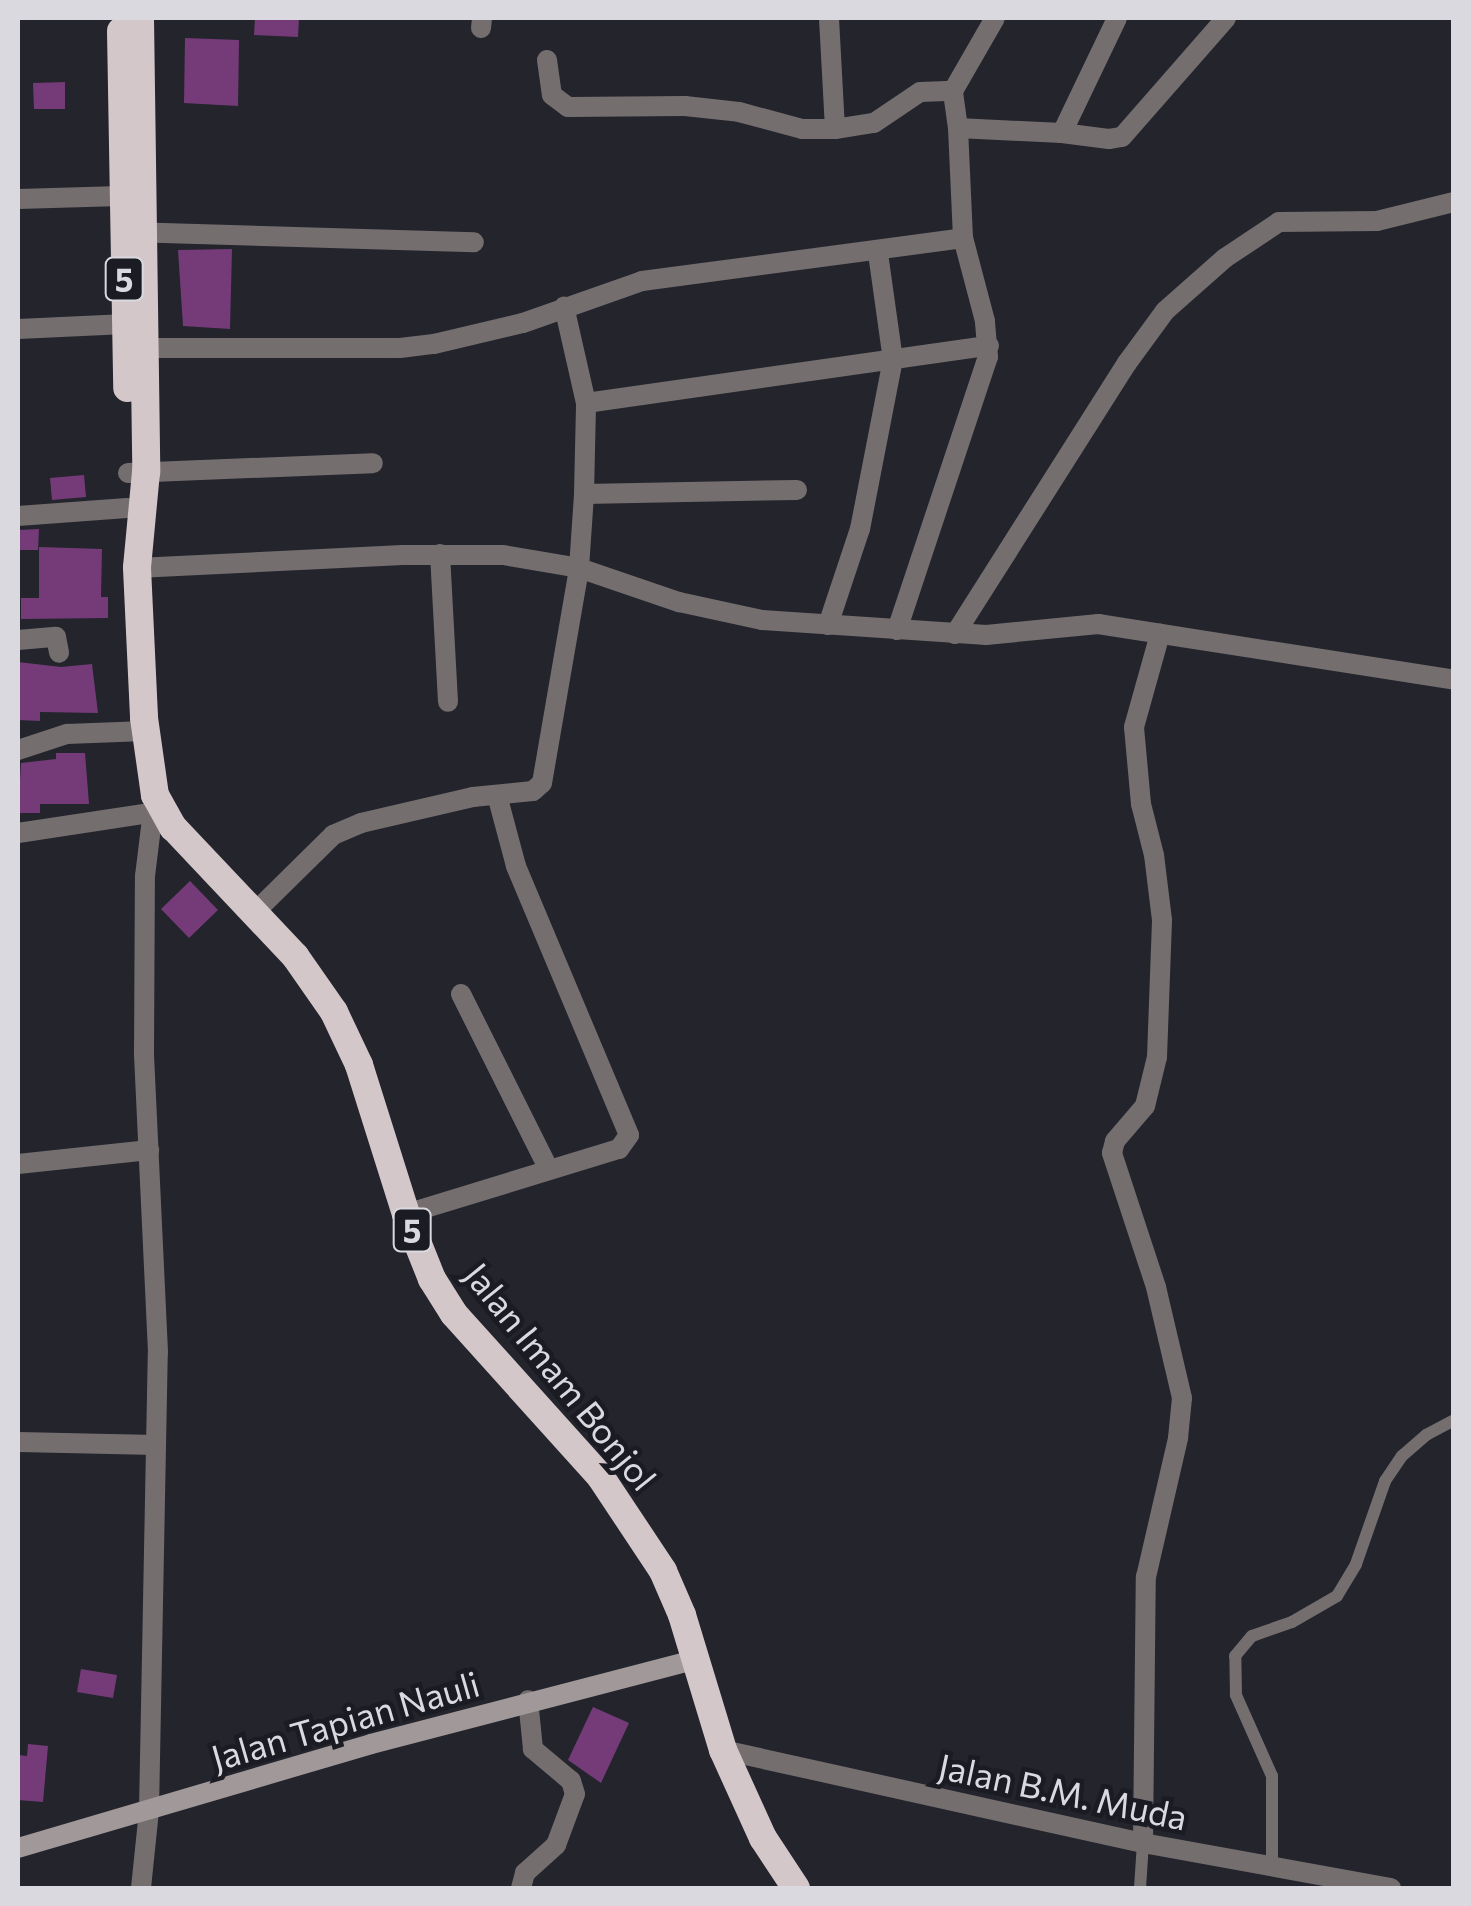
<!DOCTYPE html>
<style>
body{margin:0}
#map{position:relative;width:1471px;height:1906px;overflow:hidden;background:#23242c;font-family:Commissioner,sans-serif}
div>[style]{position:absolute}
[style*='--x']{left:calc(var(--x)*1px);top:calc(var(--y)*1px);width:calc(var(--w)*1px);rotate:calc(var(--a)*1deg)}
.building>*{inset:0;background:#753b79}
.service>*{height:12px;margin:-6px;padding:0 6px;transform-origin:6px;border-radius:6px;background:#746e6f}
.minor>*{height:20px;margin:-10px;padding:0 10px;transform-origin:10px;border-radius:10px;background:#746e6f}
.tertiary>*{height:20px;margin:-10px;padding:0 10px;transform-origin:10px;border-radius:10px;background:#746e6f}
.secondary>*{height:20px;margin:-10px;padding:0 10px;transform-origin:10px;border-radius:10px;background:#a19899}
.trunk>*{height:28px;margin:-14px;padding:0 14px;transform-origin:14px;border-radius:14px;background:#d4c7c9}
span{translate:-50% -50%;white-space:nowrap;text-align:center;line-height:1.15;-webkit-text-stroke:9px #1a1b23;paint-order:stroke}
.shield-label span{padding:2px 8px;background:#1a1b23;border:2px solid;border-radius:8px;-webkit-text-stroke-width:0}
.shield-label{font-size:32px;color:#d9d9df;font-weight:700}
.street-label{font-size:35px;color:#d9d9df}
.frame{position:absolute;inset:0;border:20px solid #d9d9df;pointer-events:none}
</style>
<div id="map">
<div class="building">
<i style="clip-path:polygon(255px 18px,299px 18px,298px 37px,254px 35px)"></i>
<i style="clip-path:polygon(185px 38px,239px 40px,238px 106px,184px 103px)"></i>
<i style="clip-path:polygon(65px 82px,65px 109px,34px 109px,33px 83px)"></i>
<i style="clip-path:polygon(232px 249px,230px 329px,183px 326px,178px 250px)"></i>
<i style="clip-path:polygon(84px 475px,86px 497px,52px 500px,50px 478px)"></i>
<i style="clip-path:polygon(39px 529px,38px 550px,18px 550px,18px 530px)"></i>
<i style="clip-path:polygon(39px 547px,102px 549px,101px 597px,108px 597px,108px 618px,21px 619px,21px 598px,39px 598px)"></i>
<i style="clip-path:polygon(18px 662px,61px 667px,92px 664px,98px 713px,40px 712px,40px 721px,18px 720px)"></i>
<i style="clip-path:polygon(56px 753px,85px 753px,89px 804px,40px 804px,40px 813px,18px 813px,21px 763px,56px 759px)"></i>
<i style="clip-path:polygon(190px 881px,218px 910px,189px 938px,161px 909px)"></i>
<i style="clip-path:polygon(81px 1669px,117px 1675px,113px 1698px,77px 1692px)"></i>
<i style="clip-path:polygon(593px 1707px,629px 1723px,601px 1783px,568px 1760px)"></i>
<i style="clip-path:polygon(28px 1744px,48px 1746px,43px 1802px,18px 1800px,18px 1755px,27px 1756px)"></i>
</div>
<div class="service">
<i style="--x:1272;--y:1867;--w:91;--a:-90"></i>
<i style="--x:1272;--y:1776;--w:89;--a:-114"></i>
<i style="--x:1236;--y:1695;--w:39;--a:-91"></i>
<i style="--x:1235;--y:1656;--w:26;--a:-50"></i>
<i style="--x:1252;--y:1636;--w:42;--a:-19.3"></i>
<i style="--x:1292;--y:1622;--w:52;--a:-30"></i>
<i style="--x:1337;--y:1596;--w:37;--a:-59"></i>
<i style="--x:1356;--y:1564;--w:88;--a:-70.7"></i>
<i style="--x:1385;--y:1481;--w:30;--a:-56"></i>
<i style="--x:1402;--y:1456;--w:32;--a:-41"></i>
<i style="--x:1426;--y:1435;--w:32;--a:-28"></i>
<i style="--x:1140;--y:1888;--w:45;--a:-86.2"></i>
</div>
<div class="minor">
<i style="--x:481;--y:28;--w:10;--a:-84"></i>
<i style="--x:547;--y:60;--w:35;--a:82"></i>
<i style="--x:552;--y:95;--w:20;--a:37"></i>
<i style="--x:568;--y:107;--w:117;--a:-0.5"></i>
<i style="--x:685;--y:106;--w:54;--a:6.3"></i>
<i style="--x:739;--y:112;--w:65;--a:15.1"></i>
<i style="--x:802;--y:129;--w:33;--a:0"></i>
<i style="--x:835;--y:129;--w:111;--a:-93.1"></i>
<i style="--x:958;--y:128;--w:37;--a:-98"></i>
<i style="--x:953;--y:91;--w:84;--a:-60.1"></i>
<i style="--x:835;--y:129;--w:39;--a:-9"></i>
<i style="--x:874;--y:123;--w:55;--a:-34"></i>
<i style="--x:920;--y:92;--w:33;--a:-2"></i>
<i style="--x:1062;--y:133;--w:47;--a:7.3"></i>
<i style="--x:1109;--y:139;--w:13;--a:-9"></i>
<i style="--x:1122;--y:137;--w:158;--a:-48.8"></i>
<i style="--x:18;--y:199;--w:103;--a:-1.7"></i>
<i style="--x:129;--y:232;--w:345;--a:1.7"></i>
<i style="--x:18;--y:329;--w:108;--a:-2.7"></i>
<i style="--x:133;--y:348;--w:267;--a:0"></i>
<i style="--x:400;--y:348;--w:34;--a:-7"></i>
<i style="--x:434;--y:344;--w:91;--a:-13.3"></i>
<i style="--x:523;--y:323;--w:126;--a:-19.4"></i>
<i style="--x:642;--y:281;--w:324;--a:-7.6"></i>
<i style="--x:586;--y:403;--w:407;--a:-8.1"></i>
<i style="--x:128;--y:473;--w:245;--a:-2.3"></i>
<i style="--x:584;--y:494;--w:213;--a:-1.1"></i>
<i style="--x:18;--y:516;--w:109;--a:-4.2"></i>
<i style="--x:440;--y:554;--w:148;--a:86.9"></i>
<i style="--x:137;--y:568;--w:266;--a:-2.8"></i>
<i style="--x:403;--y:555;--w:100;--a:0"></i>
<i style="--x:503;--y:555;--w:77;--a:9.7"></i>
<i style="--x:579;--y:568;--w:106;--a:18.8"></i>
<i style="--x:679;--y:602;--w:85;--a:12.2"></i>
<i style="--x:762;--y:620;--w:225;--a:3.8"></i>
<i style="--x:986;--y:635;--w:113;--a:-5.6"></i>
<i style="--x:1098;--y:624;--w:360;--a:8.9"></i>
<i style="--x:828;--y:625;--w:101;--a:-71.6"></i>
<i style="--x:860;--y:529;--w:172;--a:-79"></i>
<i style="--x:893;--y:360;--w:108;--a:-98"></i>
<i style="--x:897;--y:630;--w:288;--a:-71.6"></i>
<i style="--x:988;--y:357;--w:36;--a:-95"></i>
<i style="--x:985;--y:321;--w:86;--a:-104.8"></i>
<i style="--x:963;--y:238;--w:110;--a:-92.6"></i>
<i style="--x:958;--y:128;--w:104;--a:2.8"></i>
<i style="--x:1062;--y:133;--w:127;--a:-64.4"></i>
<i style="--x:955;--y:634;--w:321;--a:-57.6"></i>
<i style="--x:1127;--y:363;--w:64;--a:-53.8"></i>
<i style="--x:1165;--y:311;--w:80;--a:-41.5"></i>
<i style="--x:1225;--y:258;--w:65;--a:-33.7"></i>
<i style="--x:1279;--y:222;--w:98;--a:-0.6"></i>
<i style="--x:1377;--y:221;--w:79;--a:-13.9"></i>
<i style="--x:18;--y:640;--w:38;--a:-5"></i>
<i style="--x:56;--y:637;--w:16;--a:79"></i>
<i style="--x:18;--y:750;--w:52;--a:-18.1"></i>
<i style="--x:67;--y:734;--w:78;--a:-2.2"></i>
<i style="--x:18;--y:833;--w:134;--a:-8.6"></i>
<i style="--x:255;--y:912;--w:110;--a:-44.6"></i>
<i style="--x:333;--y:835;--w:30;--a:-23"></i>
<i style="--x:361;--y:823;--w:115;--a:-13.1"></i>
<i style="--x:473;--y:797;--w:60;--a:-5.7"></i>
<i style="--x:533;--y:791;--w:12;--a:-42"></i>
<i style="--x:542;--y:783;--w:218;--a:-80.2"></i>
<i style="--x:579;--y:568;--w:74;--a:-86.1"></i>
<i style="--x:584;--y:494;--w:91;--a:-88.7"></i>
<i style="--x:586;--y:403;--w:99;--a:-102.8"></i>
<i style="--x:461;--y:994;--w:195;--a:63.4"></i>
<i style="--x:18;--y:1164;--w:132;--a:-6.1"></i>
<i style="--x:406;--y:1214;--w:223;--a:-17"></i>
<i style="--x:619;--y:1149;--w:17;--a:-54"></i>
<i style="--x:629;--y:1135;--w:292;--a:-112.8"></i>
<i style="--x:516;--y:866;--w:73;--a:-105"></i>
<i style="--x:18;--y:1442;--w:138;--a:1.2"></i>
<i style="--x:1143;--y:1843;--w:266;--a:-89.4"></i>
<i style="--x:1146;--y:1577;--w:143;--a:-77"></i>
<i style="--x:1178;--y:1438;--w:40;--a:-84.3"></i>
<i style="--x:1182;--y:1398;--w:114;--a:-103.2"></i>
<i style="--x:1156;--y:1287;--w:141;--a:-108.2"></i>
<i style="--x:1112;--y:1153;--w:12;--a:-76"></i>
<i style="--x:1115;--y:1141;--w:46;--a:-49.4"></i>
<i style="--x:1145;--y:1106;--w:50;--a:-76.2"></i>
<i style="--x:1157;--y:1057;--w:137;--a:-87.9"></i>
<i style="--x:1162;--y:920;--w:65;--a:-97"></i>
<i style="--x:1154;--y:855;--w:53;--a:-104.3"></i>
<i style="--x:1141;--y:804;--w:77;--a:-95.2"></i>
<i style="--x:1134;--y:727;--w:97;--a:-74.4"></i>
<i style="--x:141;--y:1888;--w:77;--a:-84.1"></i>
<i style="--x:149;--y:1811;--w:459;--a:-88.9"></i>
<i style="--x:158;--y:1352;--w:299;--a:-92.7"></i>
<i style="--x:144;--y:1053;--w:177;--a:-89.7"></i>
<i style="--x:145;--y:876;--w:82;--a:-83"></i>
<i style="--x:521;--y:1888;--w:16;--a:-75"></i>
<i style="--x:525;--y:1873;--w:42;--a:-42.1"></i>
<i style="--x:556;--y:1845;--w:54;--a:-69.6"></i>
<i style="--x:575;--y:1794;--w:14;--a:-107"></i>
<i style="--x:571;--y:1781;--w:50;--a:-139.9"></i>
<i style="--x:533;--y:1749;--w:49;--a:-95.8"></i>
</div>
<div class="tertiary">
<i style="--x:723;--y:1750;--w:430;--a:12.5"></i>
<i style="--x:1143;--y:1843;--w:252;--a:10.3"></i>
</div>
<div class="secondary">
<i style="--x:18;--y:1848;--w:368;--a:-16.4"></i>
<i style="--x:371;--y:1744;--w:333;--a:-14.6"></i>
</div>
<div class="trunk">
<i style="--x:140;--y:18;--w:454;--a:89.2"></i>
<i style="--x:146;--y:472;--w:96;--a:95.4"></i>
<i style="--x:137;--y:568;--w:150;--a:87.3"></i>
<i style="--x:144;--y:718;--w:78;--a:81.9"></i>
<i style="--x:155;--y:795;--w:37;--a:61"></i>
<i style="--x:173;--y:827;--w:178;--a:46.6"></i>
<i style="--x:295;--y:956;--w:68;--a:55.1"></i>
<i style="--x:334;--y:1012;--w:59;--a:64.7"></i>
<i style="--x:359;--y:1065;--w:156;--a:72.5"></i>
<i style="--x:406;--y:1214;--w:70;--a:68.2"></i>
<i style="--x:432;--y:1279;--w:41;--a:57.8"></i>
<i style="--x:454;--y:1314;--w:218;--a:48"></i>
<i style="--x:600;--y:1476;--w:114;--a:56.4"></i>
<i style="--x:663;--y:1571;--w:48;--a:66.6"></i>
<i style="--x:682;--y:1615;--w:141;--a:73.1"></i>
<i style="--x:723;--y:1750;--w:97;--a:65.6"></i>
<i style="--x:763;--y:1838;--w:60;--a:56.6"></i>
<i style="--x:121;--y:31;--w:357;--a:89"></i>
</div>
<div class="shield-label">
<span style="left:124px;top:279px">5</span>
<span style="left:412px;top:1230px">5</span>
</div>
<div class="street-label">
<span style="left:561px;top:1376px;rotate:51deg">Jalan Imam Bonjol</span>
<span style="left:345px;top:1720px;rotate:-16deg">Jalan Tapian Nauli</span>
<span style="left:1063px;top:1791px;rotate:12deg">Jalan B.M. Muda</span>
</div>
<div class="frame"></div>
</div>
